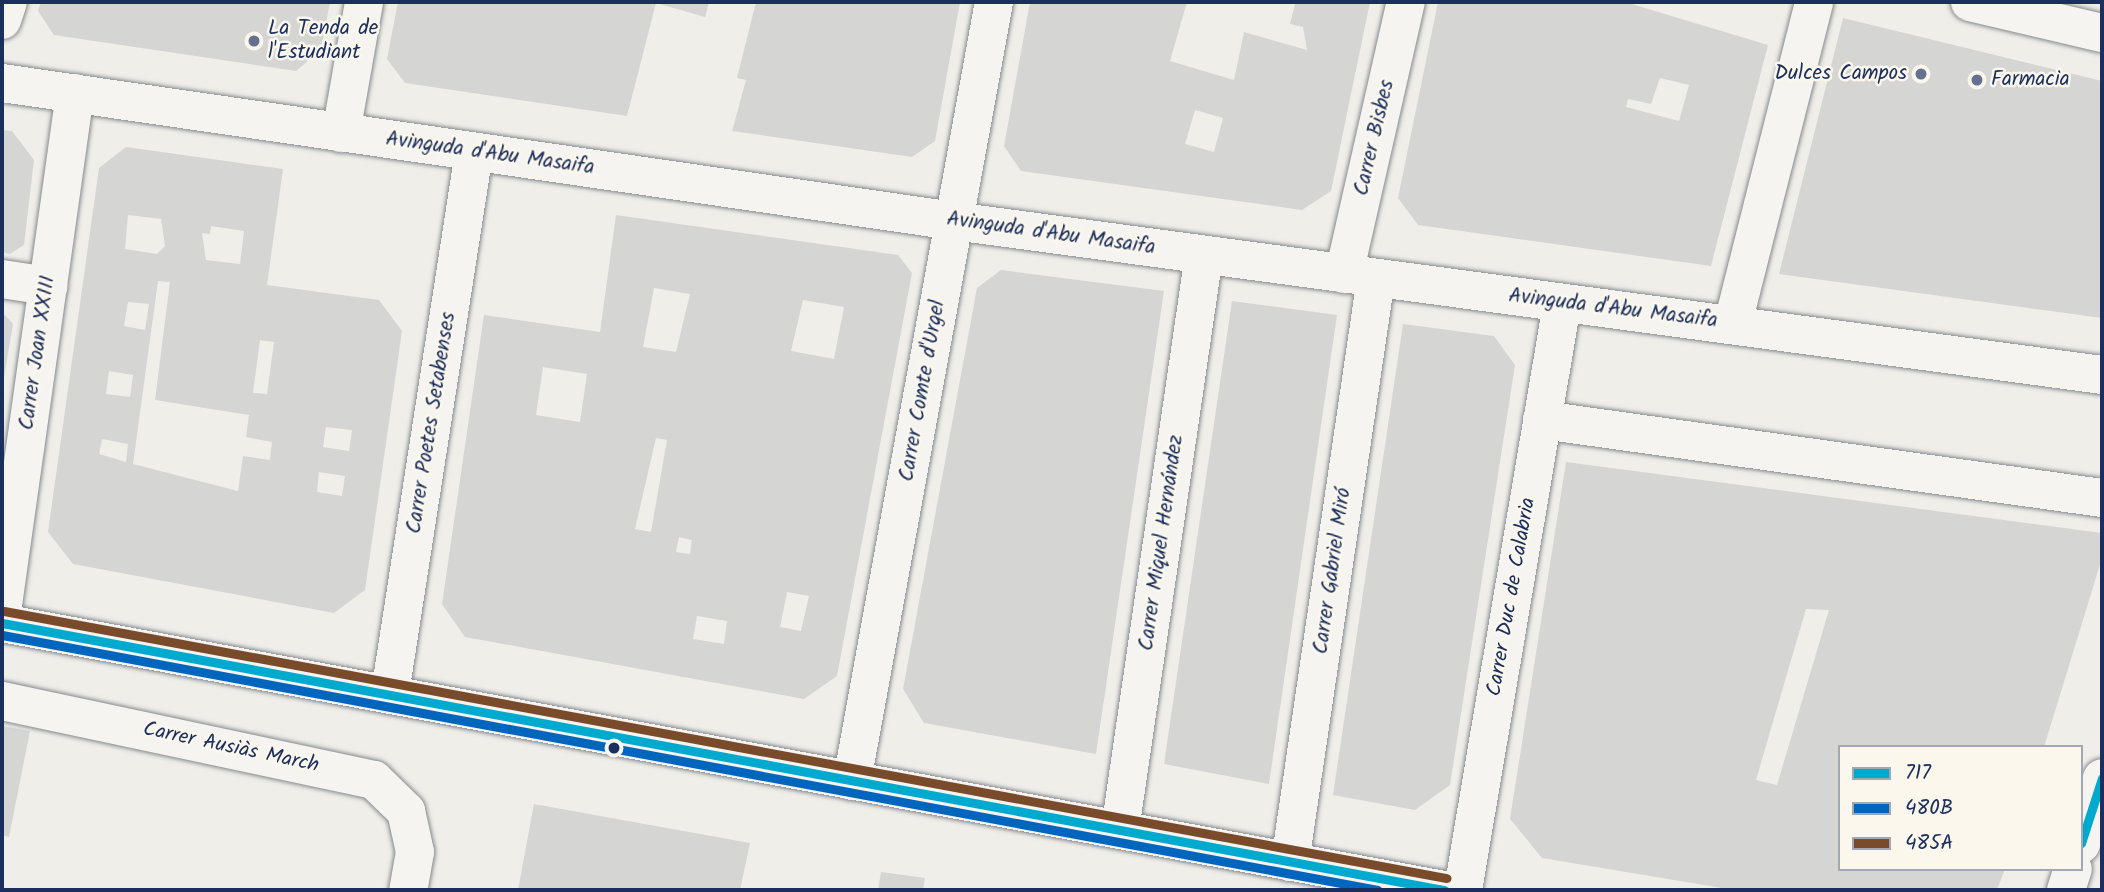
<!DOCTYPE html>
<meta charset="utf-8">
<style>
body{margin:0}
#map{position:relative;width:2104px;height:892px;overflow:hidden;background:#efeee9;font-family:Kalam,sans-serif}
div>[style]{position:absolute}
[style*='--x']{left:calc(var(--x)*1px);top:calc(var(--y)*1px);width:calc(var(--w)*1px);rotate:calc(var(--a)*1deg)}
.building>*{inset:0;background:#d5d5d4}
.roads{filter:drop-shadow(0 0 2px #868a90) drop-shadow(0 0 2px #868a90)}
.minor>*{height:38px;margin:-19px;padding:0 19px;transform-origin:19px;border-radius:19px;background:#f5f4f0}
.bus-1>*{height:9px;margin:-4.5px;padding:0 4.5px;transform-origin:4.5px;border-radius:4.5px;background:#00a9ce}
.bus-2>*{height:9px;margin:-4.5px;padding:0 4.5px;transform-origin:4.5px;border-radius:4.5px;background:#0065bd}
.bus-3>*{height:9px;margin:-4.5px;padding:0 4.5px;transform-origin:4.5px;border-radius:4.5px;background:#7a4b2a}
.dots>*{width:19px;height:19px;translate:-50% -50%;box-sizing:border-box;border:4px solid #fbf7ec;border-radius:50%}
span{translate:-50% -50%;white-space:nowrap;text-align:center;line-height:1.15;-webkit-text-stroke:5px #fbf7ec;paint-order:stroke}
.poi-label{font-size:21px;color:#1b2f5e}
.left{translate:0 -50%;text-align:left}
.right{translate:-100% -50%;text-align:right}
.street-label{font-size:21px;color:#1b2f5e}
.frame{position:absolute;inset:0;border:4px solid #1b2f5e;pointer-events:none}
.legend{position:absolute;left:1838px;top:745px;width:245px;height:126px;box-sizing:border-box;background:#fbf7ec;border:2px solid #a1a7b3;margin:0;padding:9px 12px;list-style:none;font-size:21px;color:#1b2f5e}
.legend li{display:flex;align-items:center;gap:14px;height:35px}
.legend b{width:35px;border:2px solid #a1a7b3}
</style>
<div id="map">
<div class="building">
<i style="clip-path:polygon(41px 2px,330px 2px,321px 50px,296px 71px,54px 35px,38px 11px)"></i>
<i style="clip-path:polygon(398px 2px,709px 2px,705px 17px,656px 3px,627px 116px,405px 83px,387px 59px)"></i>
<i style="clip-path:polygon(756px 2px,960px 2px,935px 141px,912px 157px,732px 131px,746px 80px,737px 78px)"></i>
<i style="clip-path:polygon(evenodd,1030px 2px,1187px 2px,1170px 61px,1234px 80px,1244px 32px,1307px 50px,1303px 27px,1290px 24px,1295px 4px,1289px 2px,1370px 2px,1331px 191px,1302px 210px,1021px 171px,1004px 146px,1030px 2px,1195px 110px,1223px 118px,1214px 152px,1185px 144px,1195px 110px)"></i>
<i style="clip-path:polygon(evenodd,1438px 2px,1625px 2px,1768px 45px,1711px 266px,1418px 225px,1398px 198px,1438px 2px,1660px 78px,1689px 85px,1679px 121px,1626px 107px,1628px 99px,1651px 104px,1660px 78px)"></i>
<i style="clip-path:polygon(1843px 18px,2102px 81px,2102px 318px,1779px 274px)"></i>
<i style="clip-path:polygon(2px 130px,12px 131px,34px 160px,24px 245px,10px 254px,2px 252px)"></i>
<i style="clip-path:polygon(evenodd,126px 147px,283px 169px,267px 285px,379px 300px,402px 331px,365px 590px,334px 613px,73px 564px,48px 532px,99px 168px,126px 147px,128px 215px,161px 219px,165px 246px,157px 254px,125px 249px,128px 215px,126px 147px,211px 226px,244px 231px,240px 264px,206px 260px,202px 233px,210px 234px,211px 226px,126px 147px,158px 281px,170px 282px,155px 400px,249px 415px,246px 437px,272px 442px,270px 460px,243px 456px,238px 491px,133px 464px,158px 281px,126px 147px,128px 302px,149px 304px,145px 330px,124px 326px,128px 302px,126px 147px,260px 340px,274px 342px,267px 394px,253px 393px,260px 340px,126px 147px,109px 371px,133px 375px,130px 397px,106px 394px,109px 371px,126px 147px,326px 427px,352px 430px,349px 451px,323px 447px,326px 427px,126px 147px,102px 439px,128px 444px,126px 462px,99px 454px,102px 439px,126px 147px,319px 472px,345px 476px,342px 496px,317px 492px,319px 472px)"></i>
<i style="clip-path:polygon(evenodd,616px 215px,898px 255px,912px 273px,837px 676px,804px 699px,465px 637px,442px 604px,484px 315px,600px 332px,616px 215px,654px 288px,690px 294px,676px 352px,643px 347px,654px 288px,616px 215px,803px 300px,844px 307px,834px 359px,791px 351px,803px 300px,616px 215px,543px 367px,587px 374px,580px 422px,536px 415px,543px 367px,616px 215px,656px 438px,667px 440px,651px 532px,635px 529px,656px 438px,616px 215px,679px 537px,692px 540px,690px 554px,676px 552px,679px 537px,616px 215px,787px 592px,809px 596px,801px 631px,780px 627px,787px 592px,616px 215px,697px 616px,727px 621px,724px 644px,693px 639px,697px 616px)"></i>
<i style="clip-path:polygon(1001px 270px,1164px 291px,1096px 754px,924px 723px,903px 689px,977px 288px)"></i>
<i style="clip-path:polygon(1232px 301px,1337px 315px,1269px 784px,1164px 764px)"></i>
<i style="clip-path:polygon(2px 312px,13px 324px,3px 383px,2px 383px)"></i>
<i style="clip-path:polygon(1403px 324px,1494px 336px,1515px 365px,1450px 785px,1415px 810px,1333px 795px)"></i>
<i style="clip-path:polygon(evenodd,1566px 462px,2102px 533px,2102px 558px,2044px 747px,1840px 747px,1840px 869px,2005px 869px,1997px 890px,1734px 890px,1542px 858px,1510px 819px,1566px 462px,1806px 609px,1829px 610px,1777px 785px,1756px 780px,1806px 609px)"></i>
<i style="clip-path:polygon(2px 726px,30px 731px,9px 837px,2px 835px)"></i>
<i style="clip-path:polygon(534px 804px,750px 843px,740px 890px,518px 890px)"></i>
<i style="clip-path:polygon(881px 872px,925px 878px,923px 890px,878px 890px)"></i>
</div>
<div class="roads">
<div class="minor">
<i style="--x:1970;--y:2;--w:136;--a:13.2"></i>
<i style="--x:2;--y:20;--w:19;--a:-72"></i>
<i style="--x:2;--y:83;--w:962;--a:8.25"></i>
<i style="--x:954;--y:221;--w:1158;--a:7.64"></i>
<i style="--x:341;--y:133;--w:133;--a:-80"></i>
<i style="--x:1344;--y:274;--w:279;--a:-77.2"></i>
<i style="--x:2;--y:279;--w:47;--a:8.7"></i>
<i style="--x:1733;--y:323;--w:331;--a:-75.8"></i>
<i style="--x:1542;--y:420;--w:565;--a:7.93"></i>
<i style="--x:2;--y:612;--w:524;--a:-81.99"></i>
<i style="--x:2;--y:623;--w:1467;--a:10.49"></i>
<i style="--x:390;--y:693;--w:547;--a:-81.17"></i>
<i style="--x:2;--y:701;--w:380;--a:12"></i>
<i style="--x:374;--y:780;--w:45;--a:44.1"></i>
<i style="--x:406;--y:811;--w:42;--a:77.6"></i>
<i style="--x:415;--y:852;--w:39;--a:100"></i>
<i style="--x:852;--y:781;--w:792;--a:-79.67"></i>
<i style="--x:1120;--y:830;--w:581;--a:-81.69"></i>
<i style="--x:2081;--y:844;--w:69;--a:-72.3"></i>
<i style="--x:1290;--y:862;--w:590;--a:-81.62"></i>
<i style="--x:1463;--y:890;--w:594;--a:-80.41"></i>
<i style="--x:2066;--y:890;--w:22;--a:-72"></i>
</div>
</div>
<div class="bus-1">
<i style="--x:2;--y:623;--w:1467;--a:10.49"></i>
<i style="--x:2081;--y:843;--w:68;--a:-72.1"></i>
</div>
<div class="bus-2">
<i style="--x:2;--y:635;--w:1399;--a:10.5"></i>
</div>
<div class="bus-3">
<i style="--x:4;--y:611;--w:1467;--a:10.49"></i>
</div>
<div class="dots">
<i style="left:254px;top:41px;background:#65728f"></i>
<i style="left:1921px;top:74px;background:#65728f"></i>
<i style="left:1977px;top:80px;background:#65728f"></i>
<i style="left:614px;top:748px;background:#1b2f5e"></i>
</div>
<div class="poi-label">
<span class="left" style="left:268px;top:41px">La Tenda de<br>l'Estudiant</span>
<span class="right" style="left:1907px;top:74px">Dulces Campos</span>
<span class="left" style="left:1991px;top:80px">Farmacia</span>
</div>
<div class="street-label">
<span style="left:1375px;top:138px;rotate:-77deg">Carrer Bisbes</span>
<span style="left:490px;top:154px;rotate:8deg">Avinguda d'Abu Masaifa</span>
<span style="left:1051px;top:234px;rotate:8deg">Avinguda d'Abu Masaifa</span>
<span style="left:1613px;top:309px;rotate:7deg">Avinguda d'Abu Masaifa</span>
<span style="left:38px;top:353px;rotate:-82deg">Carrer Joan XXIII</span>
<span style="left:923px;top:391px;rotate:-80deg">Carrer Comte d'Urgel</span>
<span style="left:432px;top:423px;rotate:-81deg">Carrer Poetes Setabenses</span>
<span style="left:1162px;top:543px;rotate:-82deg">Carrer Miquel Hernández</span>
<span style="left:1333px;top:571px;rotate:-82deg">Carrer Gabriel Miró</span>
<span style="left:1512px;top:597px;rotate:-80deg">Carrer Duc de Calabria</span>
<span style="left:231px;top:748px;rotate:12deg">Carrer Ausiàs March</span>
</div>
<div class="frame"></div>
<ul class="legend">
<li><b style="height:9px;background:#00a9ce"></b>717</li>
<li><b style="height:9px;background:#0065bd"></b>480B</li>
<li><b style="height:9px;background:#7a4b2a"></b>485A</li>
</ul>
</div>
